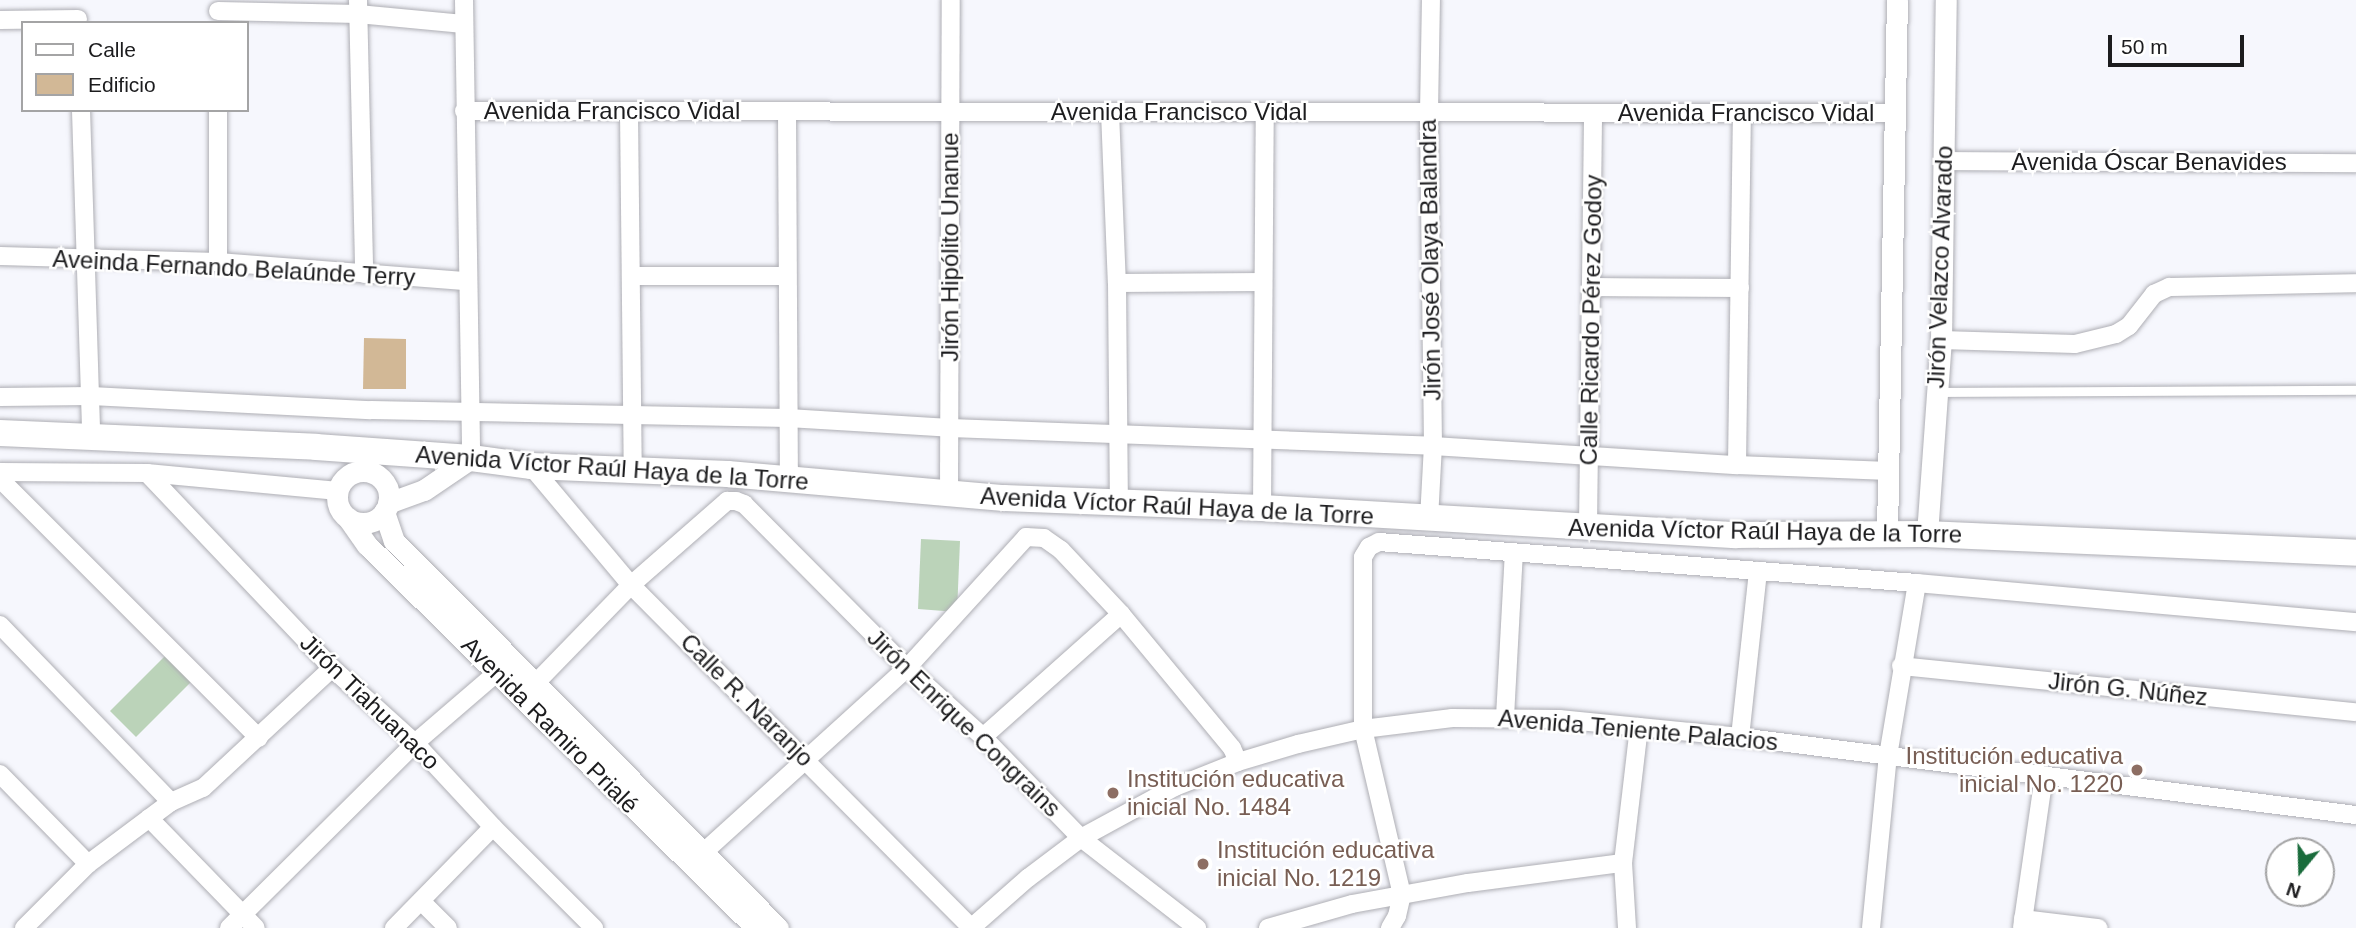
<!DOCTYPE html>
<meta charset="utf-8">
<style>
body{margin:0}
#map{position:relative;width:2356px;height:928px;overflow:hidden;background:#f6f7fd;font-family:Arial,sans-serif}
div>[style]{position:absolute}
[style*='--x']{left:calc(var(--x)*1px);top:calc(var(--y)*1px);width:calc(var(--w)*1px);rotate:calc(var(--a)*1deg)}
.green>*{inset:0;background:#bbd3b9}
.building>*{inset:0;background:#d2b896}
.roads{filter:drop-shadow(0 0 2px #aeaeb4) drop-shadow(0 0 2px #aeaeb4)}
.service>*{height:9px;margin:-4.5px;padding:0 4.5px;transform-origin:4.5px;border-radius:4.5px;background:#fff}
.minor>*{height:18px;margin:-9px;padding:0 9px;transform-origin:9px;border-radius:9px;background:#fff}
.tertiary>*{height:21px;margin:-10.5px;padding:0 10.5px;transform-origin:10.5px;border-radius:10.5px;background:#fff}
.tertiary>.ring{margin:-10.5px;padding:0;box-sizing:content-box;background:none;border:21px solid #fff;border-radius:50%}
.primary>*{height:26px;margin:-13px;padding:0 13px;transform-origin:13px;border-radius:13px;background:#fff}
.dots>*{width:19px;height:19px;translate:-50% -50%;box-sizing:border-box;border:4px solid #fff;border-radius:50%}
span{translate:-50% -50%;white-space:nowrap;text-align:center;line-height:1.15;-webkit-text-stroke:5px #fff;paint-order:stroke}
.street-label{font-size:24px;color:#1c1c1e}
.education-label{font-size:24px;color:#785e54}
.right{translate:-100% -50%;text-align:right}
.left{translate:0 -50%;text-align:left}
.legend{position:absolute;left:21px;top:21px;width:228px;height:91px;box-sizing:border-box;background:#fff;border:2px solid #a4a4a5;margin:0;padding:9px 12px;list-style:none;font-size:21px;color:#1c1c1e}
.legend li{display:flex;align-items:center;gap:14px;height:35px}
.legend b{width:35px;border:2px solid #a4a4a5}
.north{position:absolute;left:2265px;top:837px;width:70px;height:70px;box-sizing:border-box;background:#fff;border:2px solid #a4a4a5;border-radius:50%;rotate:199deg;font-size:19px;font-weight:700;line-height:28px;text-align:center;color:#1c1c1e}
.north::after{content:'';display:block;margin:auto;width:24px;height:32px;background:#1a6c3c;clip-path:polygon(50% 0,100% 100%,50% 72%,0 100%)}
.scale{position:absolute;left:2108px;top:35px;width:136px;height:32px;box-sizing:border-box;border:4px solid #1c1c1e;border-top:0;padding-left:9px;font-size:21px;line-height:24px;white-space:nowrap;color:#1c1c1e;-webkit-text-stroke:5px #fff;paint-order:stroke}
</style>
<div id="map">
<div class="green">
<i style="clip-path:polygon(921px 539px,960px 541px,957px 612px,918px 609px)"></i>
<i style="clip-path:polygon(167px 654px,193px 680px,136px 737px,110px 711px)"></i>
</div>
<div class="building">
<i style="clip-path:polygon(364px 338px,406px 339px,406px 389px,363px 389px)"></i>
</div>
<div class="roads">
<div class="service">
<i style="--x:1938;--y:392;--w:418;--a:-0.3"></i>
</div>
<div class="minor">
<i style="--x:358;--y:0;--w:274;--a:88.7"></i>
<i style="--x:464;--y:0;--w:458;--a:89.1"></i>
<i style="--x:218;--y:11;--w:140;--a:1.2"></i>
<i style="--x:358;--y:14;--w:106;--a:5.4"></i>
<i style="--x:0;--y:20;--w:78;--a:-0.7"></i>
<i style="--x:81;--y:110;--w:326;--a:88.2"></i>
<i style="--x:464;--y:111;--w:1431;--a:0.08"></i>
<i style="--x:629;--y:111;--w:358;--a:89.4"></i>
<i style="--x:787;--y:111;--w:368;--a:89.7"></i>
<i style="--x:1110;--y:112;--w:171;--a:87.7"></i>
<i style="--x:1117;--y:283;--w:219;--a:89.5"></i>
<i style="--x:1943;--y:161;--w:413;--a:0.3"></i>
<i style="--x:0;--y:256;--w:218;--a:1.6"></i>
<i style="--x:218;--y:262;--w:250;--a:4.4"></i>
<i style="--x:218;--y:262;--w:152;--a:-90"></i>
<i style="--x:631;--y:276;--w:156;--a:0"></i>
<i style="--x:1117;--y:283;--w:146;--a:-0.4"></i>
<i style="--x:1591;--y:287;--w:149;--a:0.4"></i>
<i style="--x:1941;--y:340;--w:134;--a:1.7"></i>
<i style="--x:2075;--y:344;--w:42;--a:-13.7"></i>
<i style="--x:2116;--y:334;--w:15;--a:-32"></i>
<i style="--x:2129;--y:326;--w:41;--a:-52"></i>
<i style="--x:2154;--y:294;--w:17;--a:-25"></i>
<i style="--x:2169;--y:287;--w:187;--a:-1.2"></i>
<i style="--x:0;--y:397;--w:91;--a:-0.6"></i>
<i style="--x:91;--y:396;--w:280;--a:2.9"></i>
<i style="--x:371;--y:410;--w:417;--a:1.1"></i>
<i style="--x:788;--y:418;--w:162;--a:3.5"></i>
<i style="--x:950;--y:428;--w:483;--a:2.1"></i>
<i style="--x:1433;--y:446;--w:305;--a:3.6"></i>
<i style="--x:1737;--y:465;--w:152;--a:2.3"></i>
<i style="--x:1737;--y:465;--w:352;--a:-89.2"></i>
<i style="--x:531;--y:466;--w:155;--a:50"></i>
<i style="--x:631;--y:585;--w:484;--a:45.2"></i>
<i style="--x:0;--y:472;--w:147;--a:0.4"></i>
<i style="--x:147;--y:473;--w:192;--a:5.4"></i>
<i style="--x:147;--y:473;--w:269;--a:46.5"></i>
<i style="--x:332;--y:668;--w:112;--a:42.1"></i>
<i style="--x:415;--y:743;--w:115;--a:47.1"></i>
<i style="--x:493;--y:827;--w:143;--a:45"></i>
<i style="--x:0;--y:479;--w:366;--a:45"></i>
<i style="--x:949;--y:493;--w:493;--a:-89.8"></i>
<i style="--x:1262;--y:508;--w:396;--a:-89.6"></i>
<i style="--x:1429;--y:519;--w:73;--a:-86.9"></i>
<i style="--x:1433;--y:446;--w:334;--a:-90.7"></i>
<i style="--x:1429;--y:112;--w:112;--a:-89"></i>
<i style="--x:1588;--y:527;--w:414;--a:-89.3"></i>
<i style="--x:0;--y:625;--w:246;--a:46"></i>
<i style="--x:1901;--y:666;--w:457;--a:5.8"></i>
<i style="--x:526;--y:693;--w:151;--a:-45.8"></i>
<i style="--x:631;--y:585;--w:128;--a:-41.2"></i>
<i style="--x:727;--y:501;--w:9;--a:0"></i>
<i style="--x:736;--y:501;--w:9;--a:21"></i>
<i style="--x:744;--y:504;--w:231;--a:45.2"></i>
<i style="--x:907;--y:668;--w:103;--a:42.2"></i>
<i style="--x:983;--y:737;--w:141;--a:45.9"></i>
<i style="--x:1081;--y:838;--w:147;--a:37.8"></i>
<i style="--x:1505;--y:717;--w:164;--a:-86.9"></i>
<i style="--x:983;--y:737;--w:185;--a:-41.7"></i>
<i style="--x:1740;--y:737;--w:167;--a:-83.8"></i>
<i style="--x:0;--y:774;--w:126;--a:45.6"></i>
<i style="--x:149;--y:818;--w:153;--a:45.8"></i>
<i style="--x:694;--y:861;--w:287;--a:-42.2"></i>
<i style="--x:907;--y:668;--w:177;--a:-47.7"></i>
<i style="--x:1026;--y:537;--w:18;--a:3"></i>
<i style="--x:1044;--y:538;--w:21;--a:35"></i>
<i style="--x:1061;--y:550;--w:88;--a:46.8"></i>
<i style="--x:1121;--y:614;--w:174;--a:50.4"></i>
<i style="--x:1232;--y:748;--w:15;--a:67"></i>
<i style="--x:421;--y:901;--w:38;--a:45"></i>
<i style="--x:2023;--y:919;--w:76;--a:6.8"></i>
<i style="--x:24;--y:928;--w:91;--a:-45"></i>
<i style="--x:88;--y:864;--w:104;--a:-36.8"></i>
<i style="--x:171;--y:802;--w:35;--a:-24"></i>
<i style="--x:203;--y:788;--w:176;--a:-42.9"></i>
<i style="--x:229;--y:928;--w:262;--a:-44.8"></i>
<i style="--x:415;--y:743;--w:121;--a:-40.7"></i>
<i style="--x:394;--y:928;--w:141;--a:-45.6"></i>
<i style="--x:971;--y:928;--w:76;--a:-41.3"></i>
<i style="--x:1028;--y:878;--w:66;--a:-37"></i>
<i style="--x:1081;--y:838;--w:107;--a:-28.5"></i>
<i style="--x:1175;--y:787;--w:68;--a:-21.6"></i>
<i style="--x:1238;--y:762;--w:63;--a:-16.7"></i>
<i style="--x:1298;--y:744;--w:67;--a:-13"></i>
<i style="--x:1363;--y:729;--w:90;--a:-7"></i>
<i style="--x:1452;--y:718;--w:107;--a:0.5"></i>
<i style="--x:1559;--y:719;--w:182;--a:5.7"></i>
<i style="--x:1740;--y:737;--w:621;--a:7.22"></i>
<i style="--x:1268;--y:928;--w:87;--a:-15.9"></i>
<i style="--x:1352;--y:904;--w:118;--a:-10.3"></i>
<i style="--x:1468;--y:883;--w:156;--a:-7.4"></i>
<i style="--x:1390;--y:928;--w:14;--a:-60"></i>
<i style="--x:1397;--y:916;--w:22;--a:-77"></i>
<i style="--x:1402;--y:895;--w:171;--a:-103.2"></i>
<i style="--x:1363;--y:729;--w:172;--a:-90"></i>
<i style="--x:1363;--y:557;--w:12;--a:-59"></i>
<i style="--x:1369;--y:547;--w:11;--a:-27"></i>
<i style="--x:1379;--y:542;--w:540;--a:4.36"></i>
<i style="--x:1917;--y:583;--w:441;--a:5.1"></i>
<i style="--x:1627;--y:928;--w:65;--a:-93.5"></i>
<i style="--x:1623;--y:863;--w:137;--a:-83.3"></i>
<i style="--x:1871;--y:928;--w:173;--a:-84.4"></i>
<i style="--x:1888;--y:756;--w:175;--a:-80.5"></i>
<i style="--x:2022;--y:928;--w:154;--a:-81.8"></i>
</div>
<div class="tertiary">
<i class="ring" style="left:337px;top:471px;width:31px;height:31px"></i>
<i style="--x:388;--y:503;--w:38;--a:-20"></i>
<i style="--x:424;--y:490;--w:57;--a:-34.2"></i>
<i style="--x:384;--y:512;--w:31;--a:71"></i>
<i style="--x:394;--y:541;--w:545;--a:45.22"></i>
<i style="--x:348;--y:518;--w:33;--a:55"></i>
<i style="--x:367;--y:545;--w:546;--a:44.55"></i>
<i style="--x:1887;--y:533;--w:533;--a:-88.93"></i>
<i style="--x:1927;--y:534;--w:195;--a:-85.9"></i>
<i style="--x:1941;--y:340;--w:340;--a:-89.2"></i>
</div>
<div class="primary">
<i style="--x:0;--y:433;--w:316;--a:2.5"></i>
<i style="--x:316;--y:447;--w:155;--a:4.1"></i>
<i style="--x:471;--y:458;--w:61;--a:7.6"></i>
<i style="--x:531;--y:466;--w:197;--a:2.3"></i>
<i style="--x:728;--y:474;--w:277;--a:5"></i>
<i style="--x:1004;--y:498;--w:258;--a:2.2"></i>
<i style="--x:1262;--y:508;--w:475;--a:3.3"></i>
<i style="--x:1736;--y:535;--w:191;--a:-0.3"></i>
<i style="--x:1927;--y:534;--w:429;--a:2.5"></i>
</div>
</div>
<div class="dots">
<i style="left:2137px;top:770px;background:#8d6e63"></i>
<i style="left:1113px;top:793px;background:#8d6e63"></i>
<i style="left:1203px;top:864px;background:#8d6e63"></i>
</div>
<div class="street-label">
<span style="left:612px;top:111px">Avenida Francisco Vidal</span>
<span style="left:1179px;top:112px">Avenida Francisco Vidal</span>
<span style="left:1746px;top:113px">Avenida Francisco Vidal</span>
<span style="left:2149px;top:162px">Avenida Óscar Benavides</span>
<span style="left:950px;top:247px;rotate:-90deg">Jirón Hipólito Unanue</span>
<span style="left:1430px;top:260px;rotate:-91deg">Jirón José Olaya Balandra</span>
<span style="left:1940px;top:267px;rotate:-88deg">Jirón Velazco Alvarado</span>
<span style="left:234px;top:268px;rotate:3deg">Aveinda Fernando Belaúnde Terry</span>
<span style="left:1591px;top:320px;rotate:-89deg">Calle Ricardo Pérez Godoy</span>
<span style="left:612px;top:468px;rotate:4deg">Avenida Víctor Raúl Haya de la Torre</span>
<span style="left:1177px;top:506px;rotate:3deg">Avenida Víctor Raúl Haya de la Torre</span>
<span style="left:1765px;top:531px;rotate:1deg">Avenida Víctor Raúl Haya de la Torre</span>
<span style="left:2128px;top:689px;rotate:6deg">Jirón G. Núñez</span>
<span style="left:747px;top:700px;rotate:45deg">Calle R. Naranjo</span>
<span style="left:370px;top:702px;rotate:44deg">Jirón Tiahuanaco</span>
<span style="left:964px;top:723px;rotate:44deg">Jirón Enrique Congrains</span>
<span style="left:550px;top:725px;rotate:45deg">Avenida Ramiro Prialé</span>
<span style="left:1638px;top:730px;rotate:5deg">Avenida Teniente Palacios</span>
</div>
<div class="education-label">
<span class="right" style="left:2123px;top:770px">Institución educativa<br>inicial No. 1220</span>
<span class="left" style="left:1127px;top:793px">Institución educativa<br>inicial No. 1484</span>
<span class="left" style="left:1217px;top:864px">Institución educativa<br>inicial No. 1219</span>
</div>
<ul class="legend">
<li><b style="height:9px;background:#fff"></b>Calle</li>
<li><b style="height:19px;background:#d2b896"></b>Edificio</li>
</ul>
<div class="north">N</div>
<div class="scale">50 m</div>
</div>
